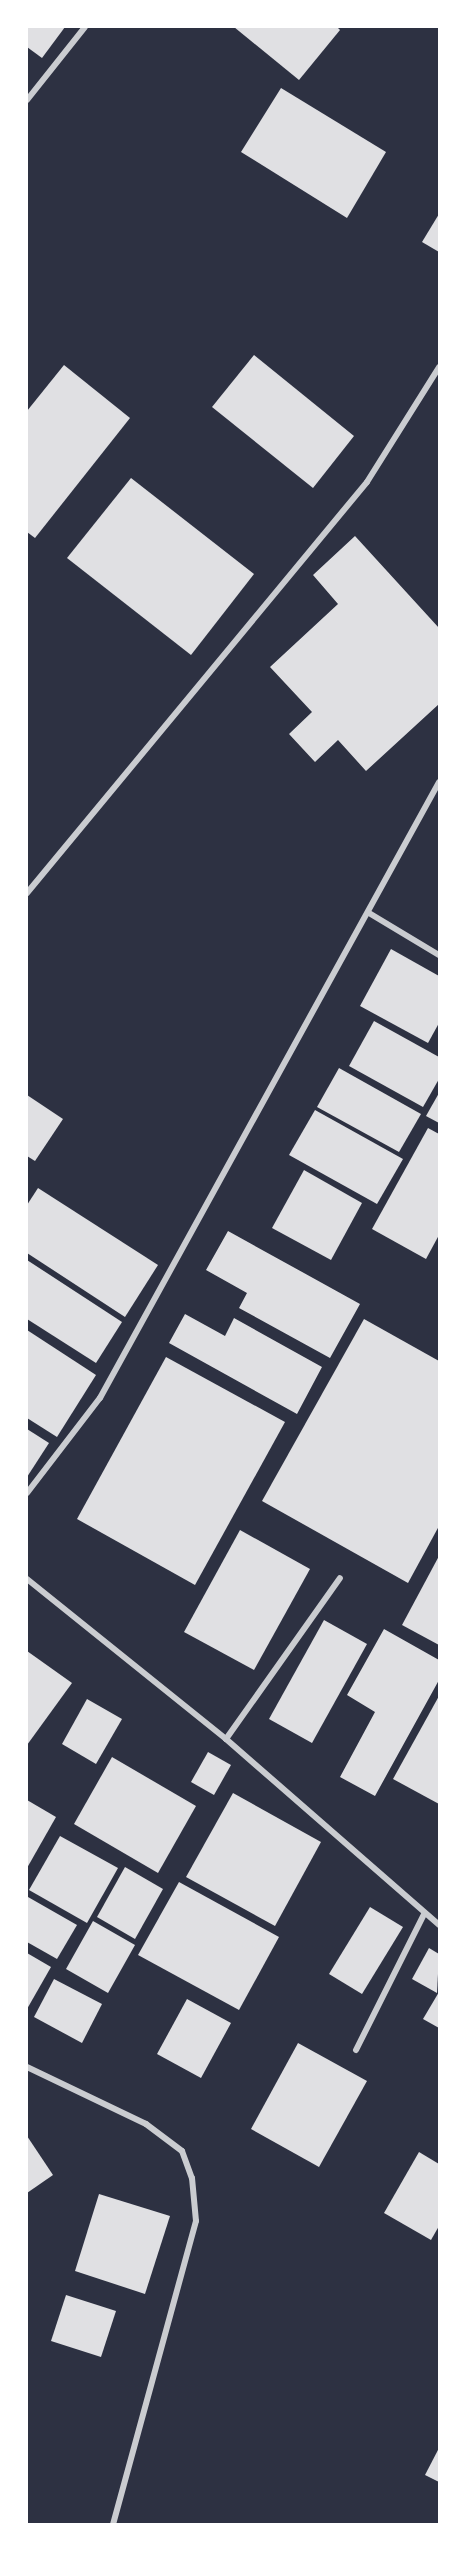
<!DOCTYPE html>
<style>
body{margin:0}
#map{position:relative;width:466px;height:2551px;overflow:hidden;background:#2d3142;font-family:Inter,sans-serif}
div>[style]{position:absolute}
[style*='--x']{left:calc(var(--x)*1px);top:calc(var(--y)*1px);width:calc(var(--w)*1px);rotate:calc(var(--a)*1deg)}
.building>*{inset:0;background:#e0e0e3}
.minor>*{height:6px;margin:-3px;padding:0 3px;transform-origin:3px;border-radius:3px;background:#caccd0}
span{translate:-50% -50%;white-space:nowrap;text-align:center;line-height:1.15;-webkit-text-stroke:4.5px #fff;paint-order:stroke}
.frame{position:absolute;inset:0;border:28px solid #fff;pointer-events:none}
</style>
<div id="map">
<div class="building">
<i style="clip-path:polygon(27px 27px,65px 27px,42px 58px,27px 47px)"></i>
<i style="clip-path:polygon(234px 27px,337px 27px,340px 30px,299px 80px)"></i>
<i style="clip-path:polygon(281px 88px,386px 152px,347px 218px,241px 152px)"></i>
<i style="clip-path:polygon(439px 214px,439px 252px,422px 242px)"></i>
<i style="clip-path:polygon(254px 355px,354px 436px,313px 488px,212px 407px)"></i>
<i style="clip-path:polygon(64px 365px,130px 418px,35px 538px,27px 532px,27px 411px)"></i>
<i style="clip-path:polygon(131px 478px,254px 574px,191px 655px,67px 558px)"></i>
<i style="clip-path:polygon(355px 536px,439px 628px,439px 704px,366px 771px,338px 740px,315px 762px,289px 734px,312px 712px,270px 667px,338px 604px,313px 575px)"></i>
<i style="clip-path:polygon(391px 949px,439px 976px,439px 1023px,428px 1043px,360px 1006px)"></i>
<i style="clip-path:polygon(374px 1021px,439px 1057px,439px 1079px,423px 1107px,349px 1066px)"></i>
<i style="clip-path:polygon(339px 1068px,421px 1114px,399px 1152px,317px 1107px)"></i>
<i style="clip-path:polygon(439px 1093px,439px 1123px,426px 1116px)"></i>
<i style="clip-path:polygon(27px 1095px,63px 1119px,35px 1161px,27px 1156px)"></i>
<i style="clip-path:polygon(315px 1110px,403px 1159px,377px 1204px,289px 1155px)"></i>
<i style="clip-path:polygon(428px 1128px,439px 1134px,439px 1235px,426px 1259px,372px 1229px)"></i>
<i style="clip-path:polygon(304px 1170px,362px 1203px,331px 1260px,272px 1228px)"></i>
<i style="clip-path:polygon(38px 1188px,158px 1265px,125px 1317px,27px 1253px,27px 1205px)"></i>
<i style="clip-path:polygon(228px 1231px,360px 1304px,330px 1358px,239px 1308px,247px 1293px,206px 1270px)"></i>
<i style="clip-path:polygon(27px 1260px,122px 1322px,96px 1363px,27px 1319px)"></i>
<i style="clip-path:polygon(185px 1314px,225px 1336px,234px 1318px,322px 1367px,297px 1414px,169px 1343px)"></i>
<i style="clip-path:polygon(364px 1319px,439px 1361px,439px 1526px,408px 1583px,262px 1501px)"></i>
<i style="clip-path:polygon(27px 1330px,96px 1375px,57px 1437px,27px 1418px)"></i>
<i style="clip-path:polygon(166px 1357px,285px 1422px,195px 1585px,77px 1519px)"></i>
<i style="clip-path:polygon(27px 1429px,49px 1443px,27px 1477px)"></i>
<i style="clip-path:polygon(240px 1530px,310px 1569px,254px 1670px,184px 1632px)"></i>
<i style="clip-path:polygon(439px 1556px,439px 1645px,402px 1625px)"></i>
<i style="clip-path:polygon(324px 1620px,367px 1644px,312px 1743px,269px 1719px)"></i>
<i style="clip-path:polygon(384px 1629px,439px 1660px,439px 1680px,375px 1796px,340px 1777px,375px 1712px,347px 1695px)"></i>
<i style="clip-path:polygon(27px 1651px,72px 1683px,27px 1745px)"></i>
<i style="clip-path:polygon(439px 1696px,439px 1804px,393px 1779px)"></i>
<i style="clip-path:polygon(87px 1699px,122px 1719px,96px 1764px,62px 1744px)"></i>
<i style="clip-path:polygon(208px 1752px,231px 1765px,214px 1795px,191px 1782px)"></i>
<i style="clip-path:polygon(112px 1757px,196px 1806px,158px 1873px,74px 1824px)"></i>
<i style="clip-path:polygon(233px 1793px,321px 1842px,275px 1926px,186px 1877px)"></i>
<i style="clip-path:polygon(27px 1800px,56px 1817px,27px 1868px)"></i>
<i style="clip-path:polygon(60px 1836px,118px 1868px,87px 1923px,29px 1890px)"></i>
<i style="clip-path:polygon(125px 1867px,163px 1889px,135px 1939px,97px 1917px)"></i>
<i style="clip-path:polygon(179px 1882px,279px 1937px,239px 2010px,138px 1955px)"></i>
<i style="clip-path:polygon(28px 1897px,77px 1925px,57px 1959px,27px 1942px)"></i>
<i style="clip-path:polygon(370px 1907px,403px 1927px,362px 1994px,329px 1974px)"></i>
<i style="clip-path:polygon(93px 1921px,135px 1945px,108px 1993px,66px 1969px)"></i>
<i style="clip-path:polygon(429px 1948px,439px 1954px,437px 1993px,412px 1979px)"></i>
<i style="clip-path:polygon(27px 1953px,51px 1967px,27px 2009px)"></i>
<i style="clip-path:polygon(54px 1979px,102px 2004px,82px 2043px,34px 2017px)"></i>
<i style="clip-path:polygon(439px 1992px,439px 2028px,423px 2019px)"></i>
<i style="clip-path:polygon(187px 1999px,231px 2023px,201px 2078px,157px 2054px)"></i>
<i style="clip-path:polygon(298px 2043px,367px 2081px,319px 2167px,251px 2129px)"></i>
<i style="clip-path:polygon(27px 2136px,53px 2175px,27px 2193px)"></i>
<i style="clip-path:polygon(419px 2152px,439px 2164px,439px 2226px,431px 2240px,384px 2213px)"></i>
<i style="clip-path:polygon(99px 2194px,170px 2216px,145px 2294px,75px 2271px)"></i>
<i style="clip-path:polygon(66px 2295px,116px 2311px,101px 2357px,51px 2341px)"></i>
<i style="clip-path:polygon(439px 2448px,439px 2482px,425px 2475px)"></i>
</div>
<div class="minor">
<i style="--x:27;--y:100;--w:93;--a:-51.5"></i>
<i style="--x:27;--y:893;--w:533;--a:-50.4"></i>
<i style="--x:367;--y:482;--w:136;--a:-57.9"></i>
<i style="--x:369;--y:913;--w:82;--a:31"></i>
<i style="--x:27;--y:1493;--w:120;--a:-52.5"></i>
<i style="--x:100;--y:1398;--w:703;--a:-61.17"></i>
<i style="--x:27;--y:1579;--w:255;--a:38.8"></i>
<i style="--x:226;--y:1739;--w:283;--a:41.1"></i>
<i style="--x:226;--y:1739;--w:197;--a:-54.7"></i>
<i style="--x:356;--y:2050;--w:152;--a:-63.4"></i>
<i style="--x:27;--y:2067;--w:132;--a:25.6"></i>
<i style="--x:146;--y:2124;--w:45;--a:36.9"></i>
<i style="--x:182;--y:2151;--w:29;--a:70"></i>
<i style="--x:192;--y:2178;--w:43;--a:84.7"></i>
<i style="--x:196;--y:2221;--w:314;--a:105.3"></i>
</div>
<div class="frame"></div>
</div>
